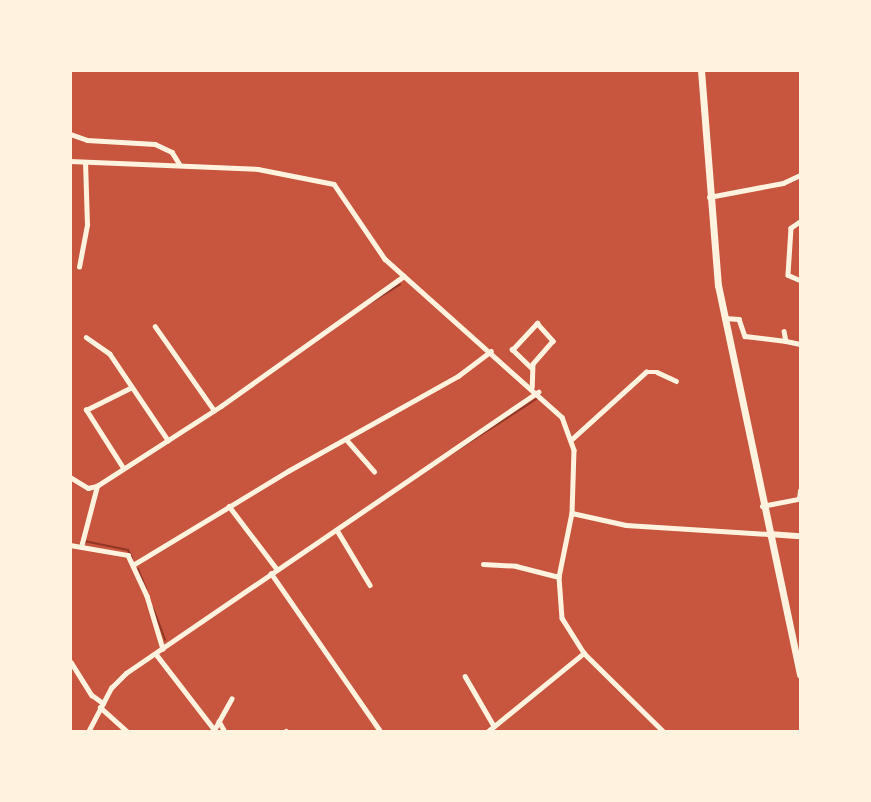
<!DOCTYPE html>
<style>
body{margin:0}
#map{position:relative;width:871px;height:802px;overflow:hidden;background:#c8553d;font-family:"DejaVu Sans",sans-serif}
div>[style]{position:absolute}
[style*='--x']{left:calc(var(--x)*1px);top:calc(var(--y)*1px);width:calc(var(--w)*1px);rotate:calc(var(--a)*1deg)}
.stream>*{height:2px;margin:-1px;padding:0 1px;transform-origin:1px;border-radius:1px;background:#8f3625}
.minor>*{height:4.5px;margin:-2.25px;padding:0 2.25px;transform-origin:2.25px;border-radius:2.25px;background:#fff3e0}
.secondary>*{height:6px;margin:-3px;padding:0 3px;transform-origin:3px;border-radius:3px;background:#fff3e0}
.trunk>*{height:7px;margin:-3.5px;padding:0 3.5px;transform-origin:3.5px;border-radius:3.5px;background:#fff3e0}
span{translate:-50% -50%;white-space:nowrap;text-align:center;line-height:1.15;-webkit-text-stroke:5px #fff3e0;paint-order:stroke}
.frame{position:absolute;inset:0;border:72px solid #fff3e0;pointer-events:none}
</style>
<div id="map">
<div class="stream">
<i style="--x:367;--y:305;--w:39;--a:-32"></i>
<i style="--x:437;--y:463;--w:120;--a:-32.8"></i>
<i style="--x:84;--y:541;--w:45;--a:11.6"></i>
<i style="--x:128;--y:550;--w:9;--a:63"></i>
<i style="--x:138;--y:569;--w:22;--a:68"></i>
<i style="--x:153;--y:608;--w:34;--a:69"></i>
</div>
<div class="minor">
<i style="--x:70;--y:134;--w:18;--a:19"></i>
<i style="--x:87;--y:140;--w:68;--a:3.4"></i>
<i style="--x:155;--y:144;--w:19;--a:25"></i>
<i style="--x:172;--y:152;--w:15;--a:58"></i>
<i style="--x:70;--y:161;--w:188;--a:2.4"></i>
<i style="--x:258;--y:169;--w:77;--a:11.2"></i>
<i style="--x:334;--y:184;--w:91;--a:55.8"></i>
<i style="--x:385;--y:259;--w:237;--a:41.8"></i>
<i style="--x:562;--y:417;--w:35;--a:70"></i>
<i style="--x:574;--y:450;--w:63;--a:91.8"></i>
<i style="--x:572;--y:513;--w:55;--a:12.5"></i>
<i style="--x:626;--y:525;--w:143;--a:3.6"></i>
<i style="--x:709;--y:197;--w:75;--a:-10.7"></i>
<i style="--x:783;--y:183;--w:19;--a:-25"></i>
<i style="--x:800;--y:222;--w:11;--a:146"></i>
<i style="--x:791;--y:228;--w:47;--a:93.7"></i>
<i style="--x:788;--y:275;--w:13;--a:23"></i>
<i style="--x:79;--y:267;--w:43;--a:-79.2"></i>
<i style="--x:87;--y:225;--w:62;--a:-91.8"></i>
<i style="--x:724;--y:318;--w:15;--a:4"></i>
<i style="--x:739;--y:319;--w:18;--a:71"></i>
<i style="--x:745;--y:336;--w:41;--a:7"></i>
<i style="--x:155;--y:326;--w:103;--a:54.9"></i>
<i style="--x:784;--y:331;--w:10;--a:79"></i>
<i style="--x:786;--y:341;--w:14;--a:12"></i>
<i style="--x:86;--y:337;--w:29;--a:35"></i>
<i style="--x:110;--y:354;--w:104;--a:56"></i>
<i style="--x:532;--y:369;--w:28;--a:-136"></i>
<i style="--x:512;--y:350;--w:37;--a:-47"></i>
<i style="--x:537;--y:323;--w:24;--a:48"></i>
<i style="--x:553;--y:341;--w:30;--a:131"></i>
<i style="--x:533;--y:364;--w:23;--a:92"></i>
<i style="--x:346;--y:439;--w:43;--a:48.8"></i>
<i style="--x:572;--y:439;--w:100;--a:-42.2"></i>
<i style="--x:646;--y:372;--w:11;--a:0"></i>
<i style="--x:657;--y:372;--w:21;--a:25"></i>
<i style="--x:123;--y:468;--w:69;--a:-122.5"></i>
<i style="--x:86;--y:410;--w:51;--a:-26.6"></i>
<i style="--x:70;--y:477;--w:21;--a:31"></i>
<i style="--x:88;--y:488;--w:9;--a:-13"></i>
<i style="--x:97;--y:486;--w:148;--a:-32.8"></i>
<i style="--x:221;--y:406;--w:224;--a:-35.4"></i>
<i style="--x:229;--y:506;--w:79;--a:52.7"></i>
<i style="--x:762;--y:506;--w:38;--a:-11"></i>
<i style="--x:799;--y:499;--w:8;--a:-83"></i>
<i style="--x:572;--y:513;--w:65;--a:101.5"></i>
<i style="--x:559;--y:577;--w:41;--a:85.8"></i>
<i style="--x:562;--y:618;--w:41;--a:57.8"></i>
<i style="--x:584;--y:653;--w:112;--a:44.6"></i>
<i style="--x:337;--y:530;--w:64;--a:59"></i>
<i style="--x:70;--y:545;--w:59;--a:9.8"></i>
<i style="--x:128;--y:555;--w:45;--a:65.1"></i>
<i style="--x:147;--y:596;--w:55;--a:73.2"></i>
<i style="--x:81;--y:547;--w:63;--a:-75.3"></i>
<i style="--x:483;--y:564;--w:33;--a:3"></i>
<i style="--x:516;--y:566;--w:44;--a:14.3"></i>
<i style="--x:133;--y:565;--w:181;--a:-31.2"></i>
<i style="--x:288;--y:471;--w:195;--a:-29.2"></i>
<i style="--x:458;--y:376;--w:41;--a:-37.1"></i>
<i style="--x:271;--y:573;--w:193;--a:55.3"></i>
<i style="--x:156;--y:654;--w:95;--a:52.3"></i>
<i style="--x:71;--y:662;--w:39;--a:58"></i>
<i style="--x:92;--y:695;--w:14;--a:36"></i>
<i style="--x:465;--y:676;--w:58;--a:59.9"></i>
<i style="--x:100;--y:707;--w:38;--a:42"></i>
<i style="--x:219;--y:721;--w:13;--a:61"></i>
<i style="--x:88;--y:732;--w:50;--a:-62.4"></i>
<i style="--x:111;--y:688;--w:21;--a:-45"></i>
<i style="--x:126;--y:673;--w:499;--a:-34.3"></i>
<i style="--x:213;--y:732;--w:38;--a:-61"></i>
<i style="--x:285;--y:732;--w:1;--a:-45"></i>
<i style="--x:487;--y:732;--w:125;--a:-39.2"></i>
</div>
<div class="secondary">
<i style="--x:769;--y:534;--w:31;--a:4"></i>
</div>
<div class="trunk">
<i style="--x:701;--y:70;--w:216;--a:85.5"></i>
<i style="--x:718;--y:285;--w:398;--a:78.1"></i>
</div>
<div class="frame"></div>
</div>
